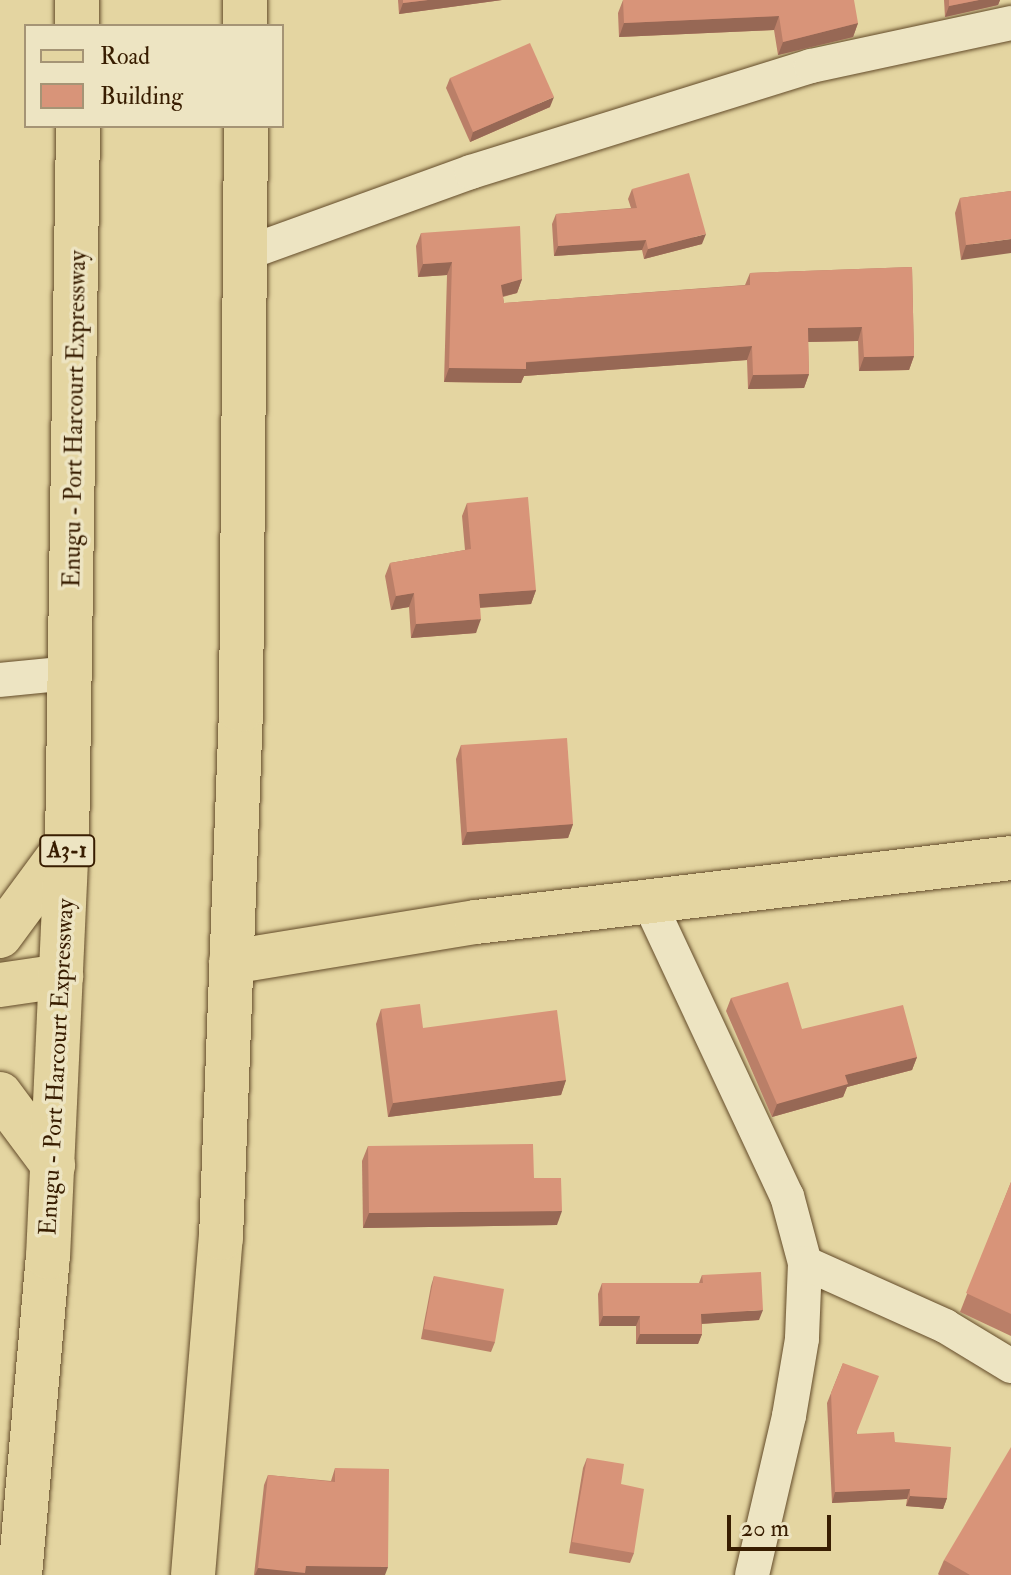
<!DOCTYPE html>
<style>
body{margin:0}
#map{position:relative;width:1011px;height:1575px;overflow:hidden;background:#e4d5a1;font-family:"IM FELL Double Pica",serif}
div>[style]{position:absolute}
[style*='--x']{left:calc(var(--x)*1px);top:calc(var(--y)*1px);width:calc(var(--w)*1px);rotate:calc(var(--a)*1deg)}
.roads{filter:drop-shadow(0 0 2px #634b29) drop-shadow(0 0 2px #634b29)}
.minor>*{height:34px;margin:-17px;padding:0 17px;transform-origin:17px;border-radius:17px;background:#ede4c2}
.major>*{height:44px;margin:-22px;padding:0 22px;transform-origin:22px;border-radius:22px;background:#e4d5a1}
.highway>*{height:44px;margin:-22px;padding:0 22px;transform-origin:22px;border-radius:22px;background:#e4d5a1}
.wall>*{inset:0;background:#ba7f68}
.shaded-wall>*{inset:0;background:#976855}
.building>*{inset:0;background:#d89479}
span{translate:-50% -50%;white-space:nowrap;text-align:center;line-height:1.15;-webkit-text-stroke:7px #ede4c2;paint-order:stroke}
.shield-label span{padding:2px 6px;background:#ede4c2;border:2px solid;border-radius:6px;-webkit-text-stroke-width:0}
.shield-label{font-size:22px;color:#381d01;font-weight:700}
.street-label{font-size:24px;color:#381d01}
.legend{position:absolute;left:24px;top:24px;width:260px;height:104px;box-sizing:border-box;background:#ede4c2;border:2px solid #a59475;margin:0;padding:10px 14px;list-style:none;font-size:24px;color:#381d01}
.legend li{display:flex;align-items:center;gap:16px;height:40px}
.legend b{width:40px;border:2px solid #a59475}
.scale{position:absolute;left:727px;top:1515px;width:104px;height:36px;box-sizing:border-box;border:4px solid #381d01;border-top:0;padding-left:10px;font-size:24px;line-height:28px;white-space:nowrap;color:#381d01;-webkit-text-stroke:6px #ede4c2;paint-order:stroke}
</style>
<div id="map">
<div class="roads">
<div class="minor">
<i style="--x:247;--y:253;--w:238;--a:-19.9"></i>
<i style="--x:471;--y:172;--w:356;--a:-17.3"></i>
<i style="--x:811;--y:66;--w:205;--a:-12.1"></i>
<i style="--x:0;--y:680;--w:70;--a:-5.7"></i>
<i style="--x:649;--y:902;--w:325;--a:64.9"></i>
<i style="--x:787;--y:1196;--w:69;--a:75"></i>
<i style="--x:805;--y:1263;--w:76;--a:92.3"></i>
<i style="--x:802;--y:1339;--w:78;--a:99.6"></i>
<i style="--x:789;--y:1416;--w:163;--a:103.1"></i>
<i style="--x:805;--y:1263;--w:154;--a:24.2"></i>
<i style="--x:945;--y:1326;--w:77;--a:31.2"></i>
</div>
<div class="major">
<i style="--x:231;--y:962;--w:248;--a:-9.3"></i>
<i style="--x:476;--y:922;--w:539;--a:-6.82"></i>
<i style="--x:0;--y:985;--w:62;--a:-8.4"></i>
</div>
<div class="highway">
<i style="--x:77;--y:0;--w:26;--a:90"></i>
<i style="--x:245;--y:0;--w:26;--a:90"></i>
<i style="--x:0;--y:936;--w:113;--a:-53.6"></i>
<i style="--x:0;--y:1094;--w:89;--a:53.3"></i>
<i style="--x:20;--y:1575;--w:319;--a:-85"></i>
<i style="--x:48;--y:1257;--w:412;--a:-87.4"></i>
<i style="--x:67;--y:845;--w:719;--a:-89.12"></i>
<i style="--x:193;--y:1575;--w:338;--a:-85.3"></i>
<i style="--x:221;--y:1238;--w:528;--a:-87.83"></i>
<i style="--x:241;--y:710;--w:584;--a:-89.51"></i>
</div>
</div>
<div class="wall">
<i style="clip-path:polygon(398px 0,502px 0,399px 14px)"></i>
<i style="clip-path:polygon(623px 0,858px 23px,853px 37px,778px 55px,774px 30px,619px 37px,618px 13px)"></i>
<i style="clip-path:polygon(944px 0,1000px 0,998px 5px,945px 17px)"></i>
<i style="clip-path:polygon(450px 78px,550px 107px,470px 142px,446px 88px)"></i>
<i style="clip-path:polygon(632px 189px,702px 244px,644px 259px,642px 250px,554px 256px,552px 224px,556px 214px,631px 208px,628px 199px)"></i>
<i style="clip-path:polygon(1011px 191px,961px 260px,955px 213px,960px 198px)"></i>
<i style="clip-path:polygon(421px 233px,522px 279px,517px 293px,503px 297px,504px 303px,745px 285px,750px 273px,912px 267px,914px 356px,909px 370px,859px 371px,858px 341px,808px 342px,809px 374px,804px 388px,748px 389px,747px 360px,524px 376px,521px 383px,444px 382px,447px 275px,418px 277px,416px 246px)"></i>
<i style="clip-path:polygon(467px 503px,536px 590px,531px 604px,480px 608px,476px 633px,411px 638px,409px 607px,391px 610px,385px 576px,390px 563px,465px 550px,462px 516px)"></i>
<i style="clip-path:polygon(461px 745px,573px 824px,568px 838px,462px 845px,456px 759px)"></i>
<i style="clip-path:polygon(731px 998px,802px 1029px,917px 1057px,912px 1070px,847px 1087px,843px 1097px,772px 1117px,726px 1011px)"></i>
<i style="clip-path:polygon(381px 1009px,423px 1028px,566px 1080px,561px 1095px,388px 1117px,376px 1024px)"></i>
<i style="clip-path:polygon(368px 1146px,534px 1178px,557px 1225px,363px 1228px,362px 1161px)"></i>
<i style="clip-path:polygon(1011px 1182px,1011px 1336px,960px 1312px)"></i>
<i style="clip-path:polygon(702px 1275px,759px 1320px,702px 1324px,702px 1334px,698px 1344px,636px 1344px,636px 1326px,599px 1326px,598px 1294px,602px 1283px,699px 1283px)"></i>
<i style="clip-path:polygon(434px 1276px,495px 1342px,491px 1352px,421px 1339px,431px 1286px)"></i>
<i style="clip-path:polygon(843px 1363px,857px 1434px,895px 1442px,947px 1498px,943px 1509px,906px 1506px,907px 1499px,832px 1503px,827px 1403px)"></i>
<i style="clip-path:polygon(587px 1458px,621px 1484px,634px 1553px,630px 1563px,569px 1553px,583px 1468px)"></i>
<i style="clip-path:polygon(335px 1468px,385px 1575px,254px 1575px,264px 1485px,268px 1475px,331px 1481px)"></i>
<i style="clip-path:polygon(944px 1560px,1011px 1575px,939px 1575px,938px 1574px)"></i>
</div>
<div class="shaded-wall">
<i style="clip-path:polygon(428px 0,502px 0,399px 14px,403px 3px)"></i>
<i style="clip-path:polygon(979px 0,1000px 0,998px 5px,945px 17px,949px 6px)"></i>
<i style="clip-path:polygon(779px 16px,774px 30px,619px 37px,624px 23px)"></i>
<i style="clip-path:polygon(858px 23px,853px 37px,778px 55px,783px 42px)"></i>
<i style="clip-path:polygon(554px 97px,550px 107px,470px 142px,473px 132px)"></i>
<i style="clip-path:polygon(706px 234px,702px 244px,644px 259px,648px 249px)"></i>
<i style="clip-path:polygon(1011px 239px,1011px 253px,961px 260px,966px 245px)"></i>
<i style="clip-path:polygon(646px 240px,642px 250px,554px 256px,558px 246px)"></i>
<i style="clip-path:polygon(452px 262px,447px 275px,418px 277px,423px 264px)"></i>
<i style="clip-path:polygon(522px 279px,517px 293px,496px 298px,501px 285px)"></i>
<i style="clip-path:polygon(862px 327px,858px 341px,803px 342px,808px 328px)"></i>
<i style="clip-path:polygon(752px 346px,747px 360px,524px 376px,521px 383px,444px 382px,449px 368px)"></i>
<i style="clip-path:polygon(914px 356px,909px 370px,859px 371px,864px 357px)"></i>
<i style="clip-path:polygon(809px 374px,804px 388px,748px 389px,753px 375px)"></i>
<i style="clip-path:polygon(536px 590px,531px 604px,474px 608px,479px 594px)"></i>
<i style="clip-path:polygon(414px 593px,409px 607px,391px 610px,396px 596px)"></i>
<i style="clip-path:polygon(481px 619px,476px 633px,411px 638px,416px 624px)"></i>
<i style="clip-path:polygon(573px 824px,568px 838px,462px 845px,467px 832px)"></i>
<i style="clip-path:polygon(917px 1057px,912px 1070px,847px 1087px,843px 1097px,772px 1117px,777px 1104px,845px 1075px)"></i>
<i style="clip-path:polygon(566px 1080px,561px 1095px,388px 1117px,393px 1103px)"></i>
<i style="clip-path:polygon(562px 1211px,557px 1225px,363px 1228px,369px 1213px)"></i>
<i style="clip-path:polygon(763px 1310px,759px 1320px,698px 1324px,701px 1314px)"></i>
<i style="clip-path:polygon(603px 1316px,640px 1316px,636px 1326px,599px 1326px)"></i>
<i style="clip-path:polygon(640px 1334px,702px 1334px,698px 1344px,636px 1344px)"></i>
<i style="clip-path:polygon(910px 1489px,907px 1499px,832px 1503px,835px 1492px)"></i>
<i style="clip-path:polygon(910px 1496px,947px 1498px,943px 1509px,906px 1506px)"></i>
<i style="clip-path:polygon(306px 1566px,388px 1567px,385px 1575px,255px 1575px,258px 1568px)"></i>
</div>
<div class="building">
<i style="clip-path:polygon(403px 0,428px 0,403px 3px)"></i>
<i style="clip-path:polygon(623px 0,854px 0,858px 23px,783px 42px,779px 16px,624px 23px)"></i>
<i style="clip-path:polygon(949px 0,979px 0,949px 6px)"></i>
<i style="clip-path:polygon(530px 43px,554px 97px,473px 132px,450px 78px)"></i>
<i style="clip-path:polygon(689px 173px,706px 234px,648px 249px,646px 240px,558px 246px,556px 214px,637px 208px,632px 189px)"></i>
<i style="clip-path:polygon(1011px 191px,1011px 239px,966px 245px,960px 198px)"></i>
<i style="clip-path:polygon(520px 226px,522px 279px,501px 285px,504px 303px,750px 285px,750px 273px,912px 267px,914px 356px,864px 357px,862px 327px,808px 328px,809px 374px,753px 375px,752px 346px,526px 362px,526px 369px,449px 368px,452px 262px,423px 264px,421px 233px)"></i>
<i style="clip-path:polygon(528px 497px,536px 590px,479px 594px,481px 619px,416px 624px,414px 593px,396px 596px,390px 563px,471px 549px,467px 503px)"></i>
<i style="clip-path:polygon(567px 738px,573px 824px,467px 832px,461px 745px)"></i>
<i style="clip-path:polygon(788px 982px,802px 1029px,903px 1005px,917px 1057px,845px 1075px,848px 1084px,777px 1104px,731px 998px)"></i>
<i style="clip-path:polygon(420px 1004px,423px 1028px,557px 1010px,566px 1080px,393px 1103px,381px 1009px)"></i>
<i style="clip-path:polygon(533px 1144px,534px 1178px,561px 1178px,562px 1211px,369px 1213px,368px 1146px)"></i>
<i style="clip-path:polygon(1011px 1182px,1011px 1314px,966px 1293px)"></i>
<i style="clip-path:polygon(761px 1272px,763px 1310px,701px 1314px,702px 1334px,640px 1334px,640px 1316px,603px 1316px,602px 1283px,703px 1283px,702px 1275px)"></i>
<i style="clip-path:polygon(434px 1276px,504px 1289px,495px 1342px,424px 1329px)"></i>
<i style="clip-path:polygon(843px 1363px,879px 1376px,856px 1434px,894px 1432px,895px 1442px,951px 1447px,947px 1498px,910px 1496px,910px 1489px,835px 1492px,831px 1393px)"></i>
<i style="clip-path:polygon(1011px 1447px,1011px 1575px,970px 1575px,944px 1560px)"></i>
<i style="clip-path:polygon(587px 1458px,624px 1464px,621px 1484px,644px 1489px,634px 1553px,572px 1542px)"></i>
<i style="clip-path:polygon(335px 1468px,389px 1469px,388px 1567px,306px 1566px,305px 1573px,258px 1568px,268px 1475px,335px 1482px)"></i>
</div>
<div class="shield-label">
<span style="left:67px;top:851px">A3-1</span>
</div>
<div class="street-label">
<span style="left:75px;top:419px;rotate:-89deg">Enugu - Port Harcourt Expressway</span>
<span style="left:57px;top:1067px;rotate:-87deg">Enugu - Port Harcourt Expressway</span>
</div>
<ul class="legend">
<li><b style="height:10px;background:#e4d5a1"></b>Road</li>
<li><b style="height:22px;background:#d89479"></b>Building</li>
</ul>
<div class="scale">20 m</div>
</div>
